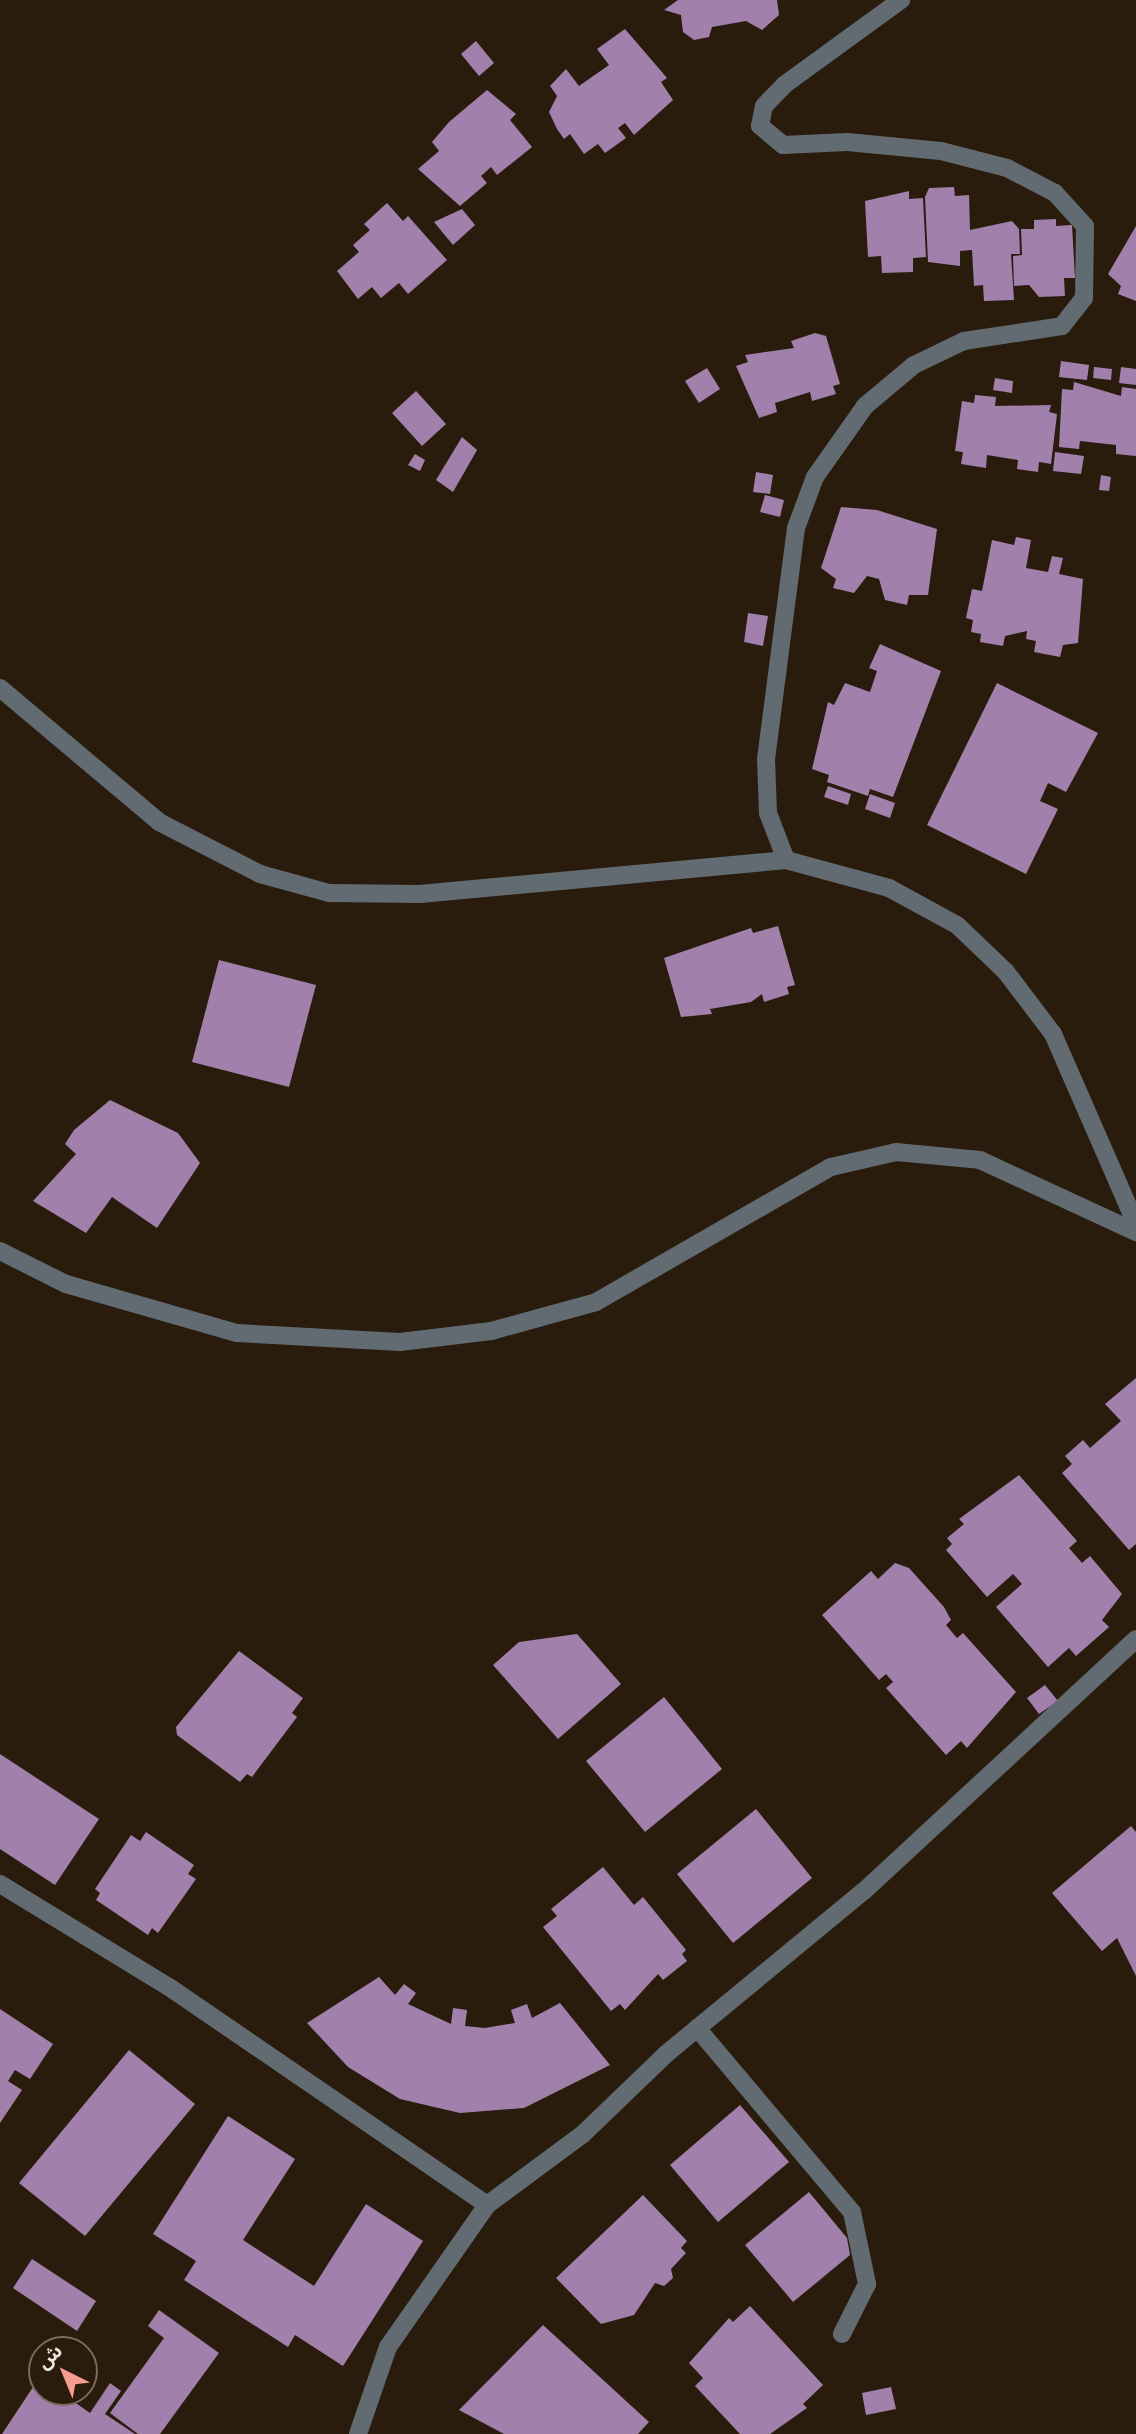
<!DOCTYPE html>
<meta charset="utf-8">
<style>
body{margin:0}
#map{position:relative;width:1136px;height:2434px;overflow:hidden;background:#2a1c0d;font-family:Karla,"Noto Sans Arabic",sans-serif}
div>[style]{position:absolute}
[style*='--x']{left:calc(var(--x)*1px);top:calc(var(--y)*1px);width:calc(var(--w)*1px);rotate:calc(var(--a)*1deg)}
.building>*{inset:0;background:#a180ab}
.minor>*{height:18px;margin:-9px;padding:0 9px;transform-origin:9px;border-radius:9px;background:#616b71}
span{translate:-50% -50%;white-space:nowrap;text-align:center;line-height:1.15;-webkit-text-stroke:7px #2a1c0d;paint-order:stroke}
.north{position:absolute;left:28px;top:2336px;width:70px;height:70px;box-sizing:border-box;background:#2a1c0d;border:2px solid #786c5f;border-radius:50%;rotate:317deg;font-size:19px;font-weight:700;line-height:28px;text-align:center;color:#ede4da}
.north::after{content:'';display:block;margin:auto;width:24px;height:32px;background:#f59d8e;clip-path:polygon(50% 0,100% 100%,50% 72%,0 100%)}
</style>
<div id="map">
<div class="building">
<i style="clip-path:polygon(678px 0,777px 0,779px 15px,762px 30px,746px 21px,712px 27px,709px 37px,694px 40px,683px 32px,681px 15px,664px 10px)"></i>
<i style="clip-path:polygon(625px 29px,667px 78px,661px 82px,673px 100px,634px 135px,625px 123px,618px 128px,626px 138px,605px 153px,598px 144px,584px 154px,570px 134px,564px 139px,557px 129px,549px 112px,557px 96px,550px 86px,566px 69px,579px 86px,609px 65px,597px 49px)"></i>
<i style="clip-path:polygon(476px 41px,494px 63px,479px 76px,461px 54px)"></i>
<i style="clip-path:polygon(487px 90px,516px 114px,510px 120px,532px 147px,497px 175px,491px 167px,481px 176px,487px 183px,460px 206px,418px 169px,439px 151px,432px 142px,449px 122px)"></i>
<i style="clip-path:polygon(954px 187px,955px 196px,969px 195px,970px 230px,1012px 221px,1019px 229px,1020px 254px,1011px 254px,1014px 300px,984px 301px,983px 285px,974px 286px,972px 250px,960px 251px,960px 266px,928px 262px,925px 197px,929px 188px)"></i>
<i style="clip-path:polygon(909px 191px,909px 199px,923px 198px,926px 257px,913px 258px,913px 272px,882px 273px,881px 256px,868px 257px,865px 201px)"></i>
<i style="clip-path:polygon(387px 203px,403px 221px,408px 216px,447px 260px,408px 294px,399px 283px,381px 298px,372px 287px,358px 299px,337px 271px,359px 252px,353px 245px,370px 230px,364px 224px)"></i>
<i style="clip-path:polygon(462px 209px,475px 225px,453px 245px,434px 222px)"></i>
<i style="clip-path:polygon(1056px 219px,1056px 226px,1072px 225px,1075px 278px,1064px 278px,1065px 296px,1039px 297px,1029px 285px,1014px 286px,1013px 256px,1022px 255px,1021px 229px,1034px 229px,1034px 220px)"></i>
<i style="clip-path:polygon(1136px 226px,1136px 301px,1118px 294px,1121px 286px,1108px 274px)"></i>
<i style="clip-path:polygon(815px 333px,826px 336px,840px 384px,833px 386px,836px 394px,812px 401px,810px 392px,775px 403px,777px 412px,759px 418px,736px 366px,748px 362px,745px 355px,794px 348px,791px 341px)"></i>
<i style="clip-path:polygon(1061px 361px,1089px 365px,1087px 380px,1059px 377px)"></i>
<i style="clip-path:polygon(1094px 367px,1112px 369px,1111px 380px,1093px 378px)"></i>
<i style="clip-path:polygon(1121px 367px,1136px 369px,1136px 385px,1119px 383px)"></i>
<i style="clip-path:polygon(707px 368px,720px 389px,699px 403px,685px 381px)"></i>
<i style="clip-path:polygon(995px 378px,1013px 381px,1012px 393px,993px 390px)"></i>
<i style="clip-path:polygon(1074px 382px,1121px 396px,1122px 387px,1136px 389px,1136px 456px,1116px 454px,1116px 445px,1080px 441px,1079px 449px,1059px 447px,1062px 389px,1073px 390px)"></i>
<i style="clip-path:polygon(416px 391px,446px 424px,422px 446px,392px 413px)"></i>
<i style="clip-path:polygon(975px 395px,996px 397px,995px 406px,1051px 405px,1049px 412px,1057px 414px,1051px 464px,1039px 462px,1038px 472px,1017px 469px,1018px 460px,987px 455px,986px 468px,961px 464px,963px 452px,955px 451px,962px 401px,974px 403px)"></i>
<i style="clip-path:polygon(462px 437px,477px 450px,453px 492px,436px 480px)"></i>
<i style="clip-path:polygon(1055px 452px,1084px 456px,1081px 474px,1053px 471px)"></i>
<i style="clip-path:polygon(415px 454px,425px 460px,420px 471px,408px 465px)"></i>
<i style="clip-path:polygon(756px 472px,773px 475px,770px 494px,753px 492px)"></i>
<i style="clip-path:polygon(1101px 475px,1111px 477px,1109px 491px,1099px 490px)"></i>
<i style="clip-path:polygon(765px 495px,784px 500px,780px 517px,760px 512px)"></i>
<i style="clip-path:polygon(841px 507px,877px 510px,937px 529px,928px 595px,909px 595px,907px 605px,885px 600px,879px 579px,867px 576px,854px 593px,833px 588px,836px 579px,821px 568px)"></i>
<i style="clip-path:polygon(1016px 537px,1031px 540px,1026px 568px,1048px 572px,1052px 556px,1063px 558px,1059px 574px,1083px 579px,1078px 643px,1063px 645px,1060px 657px,1034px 652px,1036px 641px,1026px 639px,1027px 631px,1005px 636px,1003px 646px,980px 642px,981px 634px,971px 632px,973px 620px,966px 618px,972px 589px,982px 591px,992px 540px,1014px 545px)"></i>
<i style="clip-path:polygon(748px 613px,768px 616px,763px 646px,744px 642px)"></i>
<i style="clip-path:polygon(880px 644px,941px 671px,893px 797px,870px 789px,868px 796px,827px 782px,829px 775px,812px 769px,828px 702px,834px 705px,845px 683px,870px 692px,877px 671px,869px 668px)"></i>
<i style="clip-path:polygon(997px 683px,1098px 733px,1066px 792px,1048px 783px,1040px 801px,1058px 809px,1026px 874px,927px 825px)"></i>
<i style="clip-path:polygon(828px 786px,851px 794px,848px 805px,824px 797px)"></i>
<i style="clip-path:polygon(870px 794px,895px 803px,890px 818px,865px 809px)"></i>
<i style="clip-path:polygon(778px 926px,795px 985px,787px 987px,789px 994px,764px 1002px,762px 994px,751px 1002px,710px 1009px,712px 1014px,681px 1017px,664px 958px,751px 928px,753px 933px)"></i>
<i style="clip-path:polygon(219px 960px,316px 985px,289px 1087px,192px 1062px)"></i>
<i style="clip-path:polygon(110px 1100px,178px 1133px,200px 1163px,157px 1228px,112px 1197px,86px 1233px,33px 1201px,76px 1154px,65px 1144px,74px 1130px)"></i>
<i style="clip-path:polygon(1136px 1378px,1136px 1544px,1129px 1550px,1062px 1473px,1072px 1464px,1065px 1456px,1083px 1440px,1090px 1448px,1121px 1421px,1105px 1404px)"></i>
<i style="clip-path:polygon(1019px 1475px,1077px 1541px,1069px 1548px,1082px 1563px,1090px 1556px,1122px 1594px,1102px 1620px,1109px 1627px,1076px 1656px,1069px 1648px,1048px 1667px,996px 1607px,1022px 1584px,1013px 1574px,987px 1597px,946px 1550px,952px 1544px,947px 1538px,964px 1524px,959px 1519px)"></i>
<i style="clip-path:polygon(895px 1563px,909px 1568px,944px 1607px,951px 1620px,946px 1625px,957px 1638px,963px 1633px,1016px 1692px,967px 1748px,961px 1741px,946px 1755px,886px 1688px,893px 1682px,886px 1674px,879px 1680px,822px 1615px,871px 1571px,878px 1579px)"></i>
<i style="clip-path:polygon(577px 1634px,621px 1684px,558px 1739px,493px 1665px,519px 1642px)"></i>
<i style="clip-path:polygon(239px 1651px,303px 1698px,292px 1713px,297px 1717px,252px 1777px,247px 1774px,240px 1782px,177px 1735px,176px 1727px)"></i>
<i style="clip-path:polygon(1045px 1685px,1058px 1701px,1039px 1714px,1027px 1698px)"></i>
<i style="clip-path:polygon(664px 1697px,722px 1769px,645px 1832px,586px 1761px)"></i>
<i style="clip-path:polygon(0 1754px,99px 1819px,55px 1885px,0 1849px)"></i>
<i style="clip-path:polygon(756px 1809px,812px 1878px,733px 1943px,677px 1874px)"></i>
<i style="clip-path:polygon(1131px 1826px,1136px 1832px,1136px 1976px,1117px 1938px,1102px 1951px,1052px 1893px)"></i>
<i style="clip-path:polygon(146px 1832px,194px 1865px,188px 1874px,196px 1879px,158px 1933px,152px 1928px,148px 1935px,96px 1900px,100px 1893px,95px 1889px,131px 1835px,140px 1841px)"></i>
<i style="clip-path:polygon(603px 1867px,634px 1905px,643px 1897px,686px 1950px,682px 1954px,687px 1961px,663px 1980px,658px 1974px,625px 2010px,620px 2004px,611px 2011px,543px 1927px,557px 1916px,551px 1909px)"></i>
<i style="clip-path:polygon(379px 1977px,395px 1995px,404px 1984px,416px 1993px,408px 2004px,451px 2024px,453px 2008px,467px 2010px,465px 2026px,485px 2028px,515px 2023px,511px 2010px,527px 2004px,532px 2018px,560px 2003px,610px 2065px,524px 2108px,460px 2113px,400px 2099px,348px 2067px,307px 2023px)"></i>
<i style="clip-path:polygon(0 2009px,53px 2044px,30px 2079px,15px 2070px,8px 2081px,22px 2090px,0 2123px)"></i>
<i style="clip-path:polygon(129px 2050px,195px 2104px,85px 2236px,19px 2183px)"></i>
<i style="clip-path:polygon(740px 2105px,789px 2162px,718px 2222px,670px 2165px)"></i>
<i style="clip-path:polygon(228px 2116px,295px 2159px,243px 2240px,314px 2286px,366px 2204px,423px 2241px,343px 2366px,295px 2335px,288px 2347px,184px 2280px,196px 2261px,153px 2234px)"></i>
<i style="clip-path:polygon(809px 2192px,847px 2238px,850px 2255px,793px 2302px,745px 2245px)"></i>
<i style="clip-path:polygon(643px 2195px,687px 2241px,681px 2248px,686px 2253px,671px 2269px,673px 2278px,664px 2286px,655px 2283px,634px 2315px,601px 2324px,556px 2278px)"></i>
<i style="clip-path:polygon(32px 2259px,96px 2301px,77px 2331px,13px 2288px)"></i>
<i style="clip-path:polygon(750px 2306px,823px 2385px,803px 2404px,807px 2408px,770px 2434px,740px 2434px,695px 2386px,703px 2378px,689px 2363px,729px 2318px,733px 2322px)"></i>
<i style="clip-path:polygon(159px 2310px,219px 2353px,160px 2434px,138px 2434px,110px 2413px,164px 2338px,148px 2326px)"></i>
<i style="clip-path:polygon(543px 2325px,649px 2422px,638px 2434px,504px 2434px,459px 2410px)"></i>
<i style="clip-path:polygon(39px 2378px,42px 2392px,60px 2392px,90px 2413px,110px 2383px,121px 2391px,105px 2414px,135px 2434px,2px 2434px)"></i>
<i style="clip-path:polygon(891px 2387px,896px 2409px,866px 2415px,862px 2393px)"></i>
</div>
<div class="minor">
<i style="--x:0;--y:688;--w:208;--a:40.1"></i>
<i style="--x:159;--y:822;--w:114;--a:27.2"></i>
<i style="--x:260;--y:874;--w:72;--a:15.4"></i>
<i style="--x:329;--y:893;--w:91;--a:0.6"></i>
<i style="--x:420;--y:894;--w:368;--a:-5.3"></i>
<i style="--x:786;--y:860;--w:107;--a:15.2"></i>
<i style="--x:889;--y:888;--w:77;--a:28.6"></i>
<i style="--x:957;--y:925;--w:68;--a:43.8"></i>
<i style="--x:1006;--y:972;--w:78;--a:52.8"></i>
<i style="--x:1053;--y:1034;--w:207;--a:66.4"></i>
<i style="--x:786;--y:860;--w:50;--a:-111"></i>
<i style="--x:768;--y:813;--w:54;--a:-92.1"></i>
<i style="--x:766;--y:759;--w:233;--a:-82.6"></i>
<i style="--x:796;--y:528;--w:54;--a:-69.6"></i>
<i style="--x:815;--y:477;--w:87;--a:-54.8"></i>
<i style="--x:865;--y:406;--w:64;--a:-39.9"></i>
<i style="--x:914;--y:365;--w:55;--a:-25.6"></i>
<i style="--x:964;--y:341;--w:99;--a:-8.7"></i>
<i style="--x:1062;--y:326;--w:36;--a:-52"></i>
<i style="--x:1084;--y:298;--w:72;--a:-89.2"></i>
<i style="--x:1085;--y:226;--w:45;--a:-132.3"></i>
<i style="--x:1055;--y:193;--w:54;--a:-152.5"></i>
<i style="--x:1007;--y:168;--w:68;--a:-165.6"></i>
<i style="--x:941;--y:151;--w:94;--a:-174.5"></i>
<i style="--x:847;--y:142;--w:64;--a:177.3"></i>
<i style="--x:783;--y:145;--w:30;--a:-140"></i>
<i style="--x:760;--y:126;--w:20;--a:-79"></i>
<i style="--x:764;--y:106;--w:29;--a:-46"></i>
<i style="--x:784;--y:85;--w:145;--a:-36"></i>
<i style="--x:0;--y:1251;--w:74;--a:26.6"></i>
<i style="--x:66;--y:1284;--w:178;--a:16"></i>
<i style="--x:237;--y:1333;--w:163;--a:3.2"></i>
<i style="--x:400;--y:1342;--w:92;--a:-6.9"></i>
<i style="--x:491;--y:1331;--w:109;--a:-15.4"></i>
<i style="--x:596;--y:1302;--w:271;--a:-29.9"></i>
<i style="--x:831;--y:1167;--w:67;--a:-13"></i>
<i style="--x:896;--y:1152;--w:84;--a:5.4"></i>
<i style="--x:980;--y:1160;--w:172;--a:24.8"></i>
<i style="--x:0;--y:1884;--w:198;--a:31.4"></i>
<i style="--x:169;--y:1987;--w:386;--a:34.4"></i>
<i style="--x:697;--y:2028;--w:241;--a:49.9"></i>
<i style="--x:852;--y:2212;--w:74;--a:78.2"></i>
<i style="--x:867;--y:2284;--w:56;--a:116.6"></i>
<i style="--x:358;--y:2434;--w:92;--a:-71"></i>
<i style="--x:388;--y:2347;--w:173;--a:-55.1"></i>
<i style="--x:487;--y:2205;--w:119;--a:-36.5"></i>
<i style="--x:583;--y:2134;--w:115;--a:-43.9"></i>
<i style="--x:666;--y:2054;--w:256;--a:-39.5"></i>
<i style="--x:864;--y:1891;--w:371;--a:-42.8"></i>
</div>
<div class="north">ش</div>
</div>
